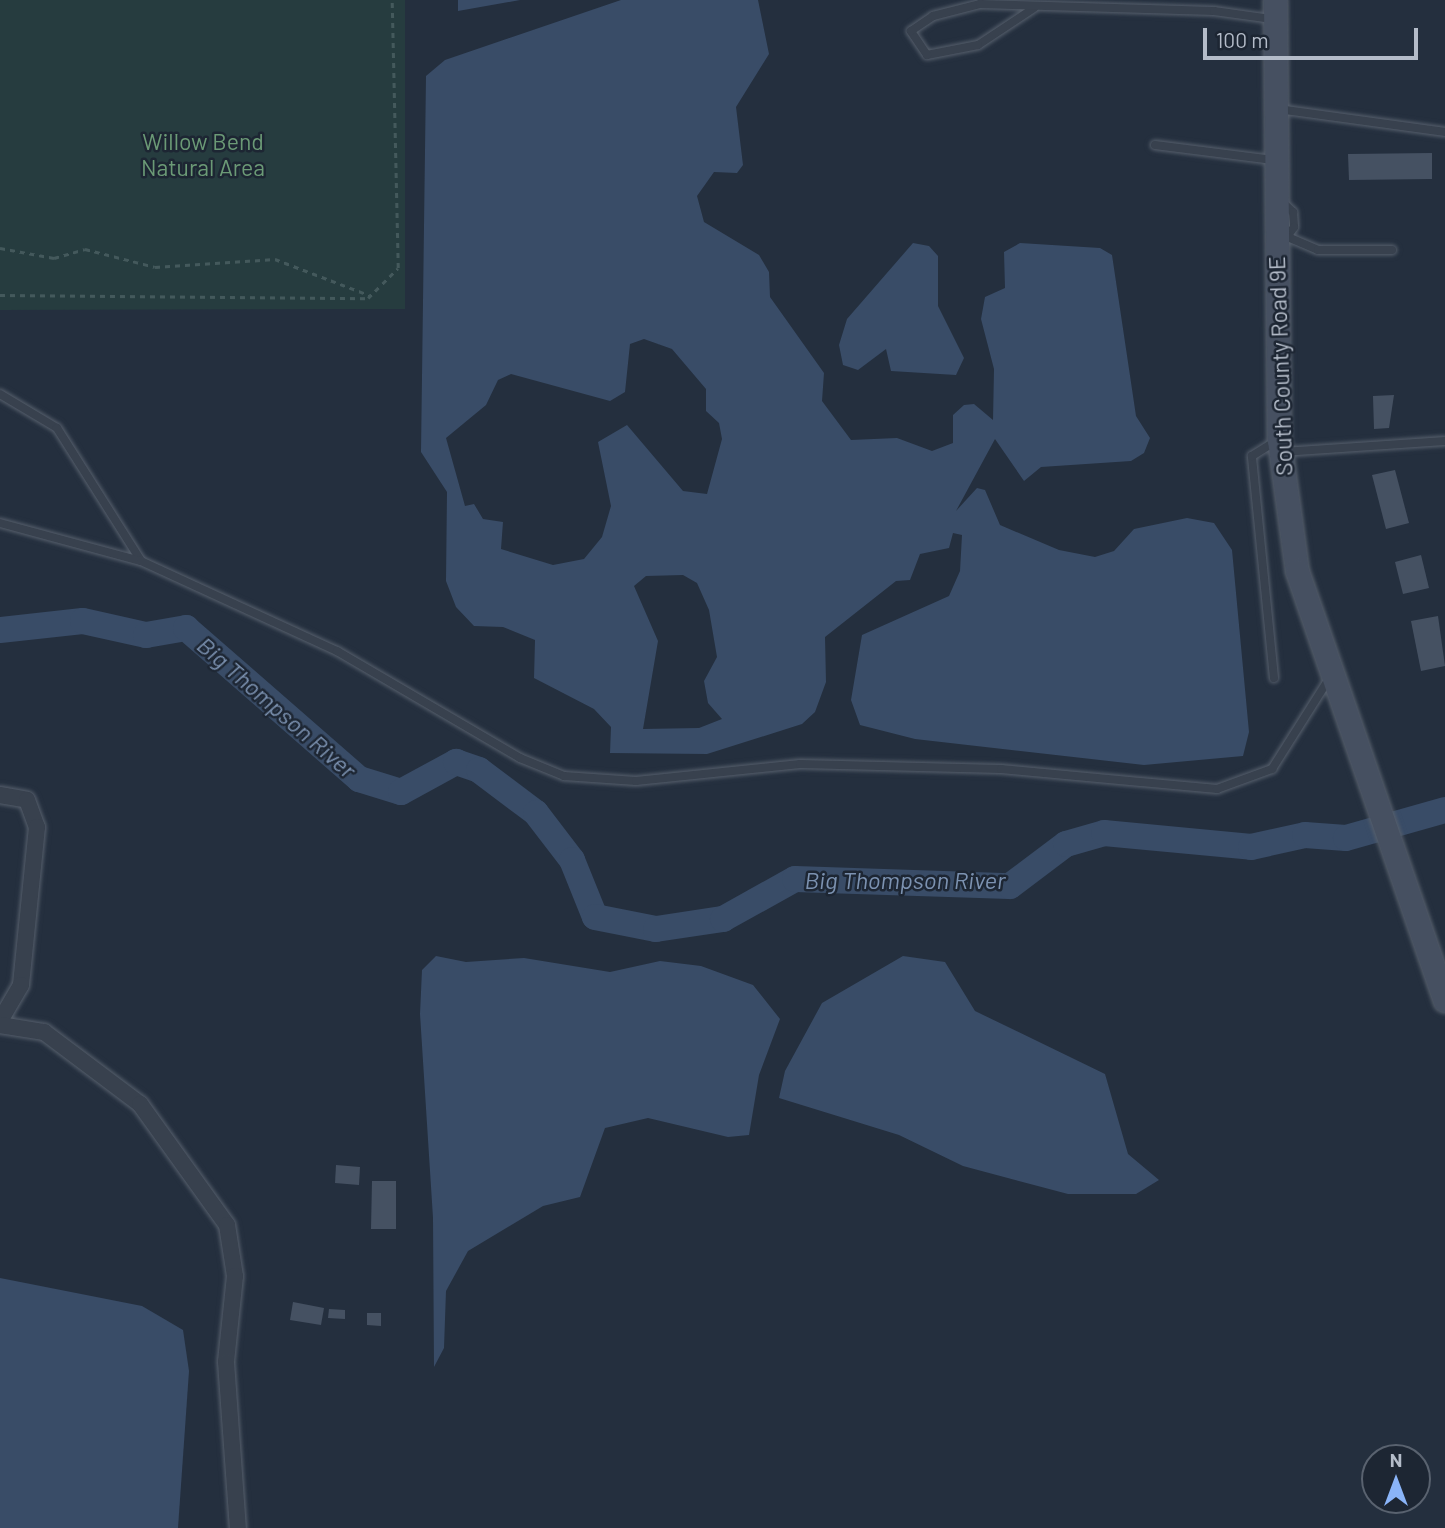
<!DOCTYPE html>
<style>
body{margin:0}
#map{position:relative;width:1445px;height:1528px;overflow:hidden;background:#242f3e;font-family:Barlow,sans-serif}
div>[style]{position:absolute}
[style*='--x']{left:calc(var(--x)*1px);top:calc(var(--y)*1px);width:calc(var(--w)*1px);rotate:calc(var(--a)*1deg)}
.green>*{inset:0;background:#263c3f}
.water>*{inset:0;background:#394c67}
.river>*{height:26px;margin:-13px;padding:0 13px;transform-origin:13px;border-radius:13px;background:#394c67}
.building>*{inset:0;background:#455162}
.path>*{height:2.5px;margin-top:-1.25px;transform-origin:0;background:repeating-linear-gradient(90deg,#44595c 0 5px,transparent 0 10px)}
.roads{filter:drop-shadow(0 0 2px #565f6c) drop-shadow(0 0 2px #565f6c)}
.lane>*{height:8px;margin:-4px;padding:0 4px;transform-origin:4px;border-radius:4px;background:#38414e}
.street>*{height:16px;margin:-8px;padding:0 8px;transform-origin:8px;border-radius:8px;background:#38414e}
.secondary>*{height:23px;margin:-11.5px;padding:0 11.5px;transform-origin:11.5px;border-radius:11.5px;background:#465061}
span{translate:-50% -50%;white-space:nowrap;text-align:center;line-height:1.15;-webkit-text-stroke:5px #1d2633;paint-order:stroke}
.park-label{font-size:23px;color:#6b9a76}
.street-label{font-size:23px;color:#b4bcc9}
.water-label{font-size:24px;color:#7c92b1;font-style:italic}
.north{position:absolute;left:1361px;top:1444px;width:70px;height:70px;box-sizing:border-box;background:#1d2633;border:2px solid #59626f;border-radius:50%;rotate:0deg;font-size:19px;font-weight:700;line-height:28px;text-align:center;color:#b4bcc9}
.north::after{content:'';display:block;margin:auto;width:24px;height:32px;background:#8ab4f8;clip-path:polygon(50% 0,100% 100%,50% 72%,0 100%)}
.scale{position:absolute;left:1203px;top:28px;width:215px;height:32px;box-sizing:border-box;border:4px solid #b4bcc9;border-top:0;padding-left:9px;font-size:21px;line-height:24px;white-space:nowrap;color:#b4bcc9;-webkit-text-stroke:5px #1d2633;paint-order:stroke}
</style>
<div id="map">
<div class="green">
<i style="clip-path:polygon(0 0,405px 0,405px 309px,0 310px)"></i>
</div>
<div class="water">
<i style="clip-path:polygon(458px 0,520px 0,458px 11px)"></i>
<i style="clip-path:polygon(evenodd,621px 0,758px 0,769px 54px,736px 107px,743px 165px,737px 173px,714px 172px,697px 196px,704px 222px,759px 255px,769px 272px,770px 297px,824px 373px,822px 401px,851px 440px,897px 438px,932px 451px,953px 443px,953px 415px,964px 405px,974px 404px,993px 420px,994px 369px,981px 319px,985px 297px,1005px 288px,1004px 252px,1020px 243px,1100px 248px,1112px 255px,1136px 416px,1150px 438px,1144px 453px,1131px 461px,1041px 467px,1024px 481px,995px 439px,956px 511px,977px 488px,985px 490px,1000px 525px,1059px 550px,1095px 557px,1114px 551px,1134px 529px,1187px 518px,1214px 523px,1232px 550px,1249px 732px,1243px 756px,1144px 765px,915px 739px,860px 725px,851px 700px,862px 635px,949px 596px,960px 571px,962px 535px,953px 533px,949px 548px,920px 554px,910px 580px,896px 581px,825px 637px,826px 682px,815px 712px,802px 724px,707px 754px,610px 753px,611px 727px,594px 709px,534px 678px,535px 640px,503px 627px,474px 626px,456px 607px,446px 581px,447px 492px,421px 452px,426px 76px,445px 60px,621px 0,644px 339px,672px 349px,706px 389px,706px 411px,719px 423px,722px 439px,707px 494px,683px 491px,627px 425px,598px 442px,611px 506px,602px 537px,584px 559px,553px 565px,501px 549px,503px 522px,483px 519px,474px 504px,465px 506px,446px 438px,486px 405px,498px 380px,511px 374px,610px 401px,625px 392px,630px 344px,644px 339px,621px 0,683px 575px,697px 583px,709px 610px,717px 657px,704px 681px,708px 703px,722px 719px,699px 728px,643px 729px,658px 641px,634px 586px,646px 576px,683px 575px)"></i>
<i style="clip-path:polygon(913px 243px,929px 246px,938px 256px,938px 306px,964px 358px,956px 375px,891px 371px,886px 349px,858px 370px,843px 365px,839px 345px,847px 319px)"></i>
<i style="clip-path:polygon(436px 956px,466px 962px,524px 958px,610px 972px,660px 961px,701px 966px,753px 985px,780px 1019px,759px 1075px,749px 1135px,728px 1137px,648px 1118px,605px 1128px,580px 1197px,543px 1206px,468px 1251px,446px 1291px,444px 1348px,434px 1367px,433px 1218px,420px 1014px,422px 970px)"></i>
<i style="clip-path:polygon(903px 956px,945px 962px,975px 1011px,1105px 1074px,1128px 1154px,1159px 1180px,1136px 1194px,1068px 1194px,963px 1166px,899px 1135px,779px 1098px,785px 1071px,822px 1003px)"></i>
<i style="clip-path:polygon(0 1278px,142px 1306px,183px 1330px,189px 1371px,178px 1528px,0 1528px)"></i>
</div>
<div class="river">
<i style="--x:0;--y:630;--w:83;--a:-6.2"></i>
<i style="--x:83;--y:621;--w:65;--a:12.5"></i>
<i style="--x:146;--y:635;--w:41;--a:-9.9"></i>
<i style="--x:186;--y:628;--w:230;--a:41.1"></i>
<i style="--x:359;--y:779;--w:44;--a:17.2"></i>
<i style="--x:401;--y:792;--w:63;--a:-28.6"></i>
<i style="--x:456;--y:762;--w:24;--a:19"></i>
<i style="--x:479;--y:770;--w:71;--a:37"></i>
<i style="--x:536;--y:813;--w:59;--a:52.5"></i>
<i style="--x:572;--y:860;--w:61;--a:68"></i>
<i style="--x:595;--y:917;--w:62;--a:11.1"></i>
<i style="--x:656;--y:929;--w:68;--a:-8.5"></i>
<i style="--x:723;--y:919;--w:82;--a:-29.1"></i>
<i style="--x:795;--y:879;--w:215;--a:1.9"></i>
<i style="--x:1010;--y:886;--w:70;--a:-36.9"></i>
<i style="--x:1066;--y:844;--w:40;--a:-16"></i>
<i style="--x:1104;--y:833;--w:148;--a:5.4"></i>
<i style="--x:1251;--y:847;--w:55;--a:-12.5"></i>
<i style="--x:1305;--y:835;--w:41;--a:4.2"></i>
<i style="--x:1346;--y:838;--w:103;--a:-15.8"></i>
</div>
<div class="building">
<i style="clip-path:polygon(1432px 153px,1432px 179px,1349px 180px,1348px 154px)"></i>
<i style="clip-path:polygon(1394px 395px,1389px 428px,1374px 429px,1373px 396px)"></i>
<i style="clip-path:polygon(1395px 470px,1409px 523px,1386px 529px,1372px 475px)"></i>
<i style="clip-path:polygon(1421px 555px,1429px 588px,1403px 594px,1395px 562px)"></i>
<i style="clip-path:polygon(1438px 616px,1445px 666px,1421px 671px,1411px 621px)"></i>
<i style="clip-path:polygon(336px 1165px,360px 1167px,359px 1185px,335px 1183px)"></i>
<i style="clip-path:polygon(372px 1181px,396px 1181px,396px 1229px,371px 1229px)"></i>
<i style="clip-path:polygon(293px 1302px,324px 1308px,321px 1325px,290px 1320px)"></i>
<i style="clip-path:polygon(329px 1309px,345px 1310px,345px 1319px,328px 1318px)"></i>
<i style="clip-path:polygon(367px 1313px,381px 1313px,381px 1326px,367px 1325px)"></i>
</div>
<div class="path">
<i style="--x:0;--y:248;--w:55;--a:10.5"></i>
<i style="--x:54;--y:258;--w:32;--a:-16"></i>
<i style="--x:85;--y:249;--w:72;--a:14.4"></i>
<i style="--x:155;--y:267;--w:120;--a:-3.8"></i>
<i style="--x:275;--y:259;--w:101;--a:21"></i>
<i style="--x:0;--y:295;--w:368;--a:0.5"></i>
<i style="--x:368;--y:298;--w:42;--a:-45"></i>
<i style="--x:398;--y:268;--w:268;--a:-91.3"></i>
</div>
<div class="roads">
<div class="lane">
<i style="--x:1034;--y:8;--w:67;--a:146.5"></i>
<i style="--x:978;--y:45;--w:52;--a:168.9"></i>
<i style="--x:927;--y:55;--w:29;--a:-124"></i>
<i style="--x:911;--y:31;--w:27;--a:-34"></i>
<i style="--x:933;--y:16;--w:49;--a:-14.3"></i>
<i style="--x:980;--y:4;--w:234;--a:1.7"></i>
<i style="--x:1214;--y:11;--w:59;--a:7.9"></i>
<i style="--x:1278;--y:109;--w:169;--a:7.8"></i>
<i style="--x:1155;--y:145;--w:119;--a:7.2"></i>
<i style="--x:1280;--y:200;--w:18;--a:43"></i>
<i style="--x:1293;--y:212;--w:15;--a:86"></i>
<i style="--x:1294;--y:227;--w:16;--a:125"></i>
<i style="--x:1290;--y:238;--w:30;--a:23"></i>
<i style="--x:1318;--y:250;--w:74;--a:0"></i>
<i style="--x:0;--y:394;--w:66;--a:30.8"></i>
<i style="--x:57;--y:428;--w:157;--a:57.7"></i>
<i style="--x:1283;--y:452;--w:162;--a:-3.9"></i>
<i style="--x:0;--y:523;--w:146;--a:15.1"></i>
<i style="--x:141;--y:561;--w:216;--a:24.7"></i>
<i style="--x:337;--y:651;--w:212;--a:30.3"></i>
<i style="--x:520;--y:758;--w:48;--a:22.2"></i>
<i style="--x:564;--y:776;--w:72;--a:4"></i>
<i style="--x:636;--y:781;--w:165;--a:-5.9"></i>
<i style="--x:800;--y:764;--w:201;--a:1.4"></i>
<i style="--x:1001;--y:769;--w:217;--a:5.3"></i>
<i style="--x:1217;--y:789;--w:59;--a:-20"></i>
<i style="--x:1272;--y:769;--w:107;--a:-57.7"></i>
<i style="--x:1274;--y:678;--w:223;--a:-95.7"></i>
<i style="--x:1252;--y:456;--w:28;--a:-32"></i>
</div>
<div class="street">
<i style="--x:0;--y:795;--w:27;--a:10"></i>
<i style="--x:27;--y:800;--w:29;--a:70"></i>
<i style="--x:37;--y:827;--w:159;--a:95.8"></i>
<i style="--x:21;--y:985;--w:42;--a:120.3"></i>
<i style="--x:0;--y:1025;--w:45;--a:9"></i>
<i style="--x:44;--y:1032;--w:120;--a:36.9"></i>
<i style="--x:140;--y:1104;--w:149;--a:54.3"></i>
<i style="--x:227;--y:1225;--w:52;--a:81.1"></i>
<i style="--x:235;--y:1276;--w:86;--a:96"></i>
<i style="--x:226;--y:1362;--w:166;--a:85.9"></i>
</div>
<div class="secondary">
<i style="--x:1275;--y:0;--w:440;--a:89.5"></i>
<i style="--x:1279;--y:440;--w:132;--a:82.2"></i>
<i style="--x:1297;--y:571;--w:454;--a:71"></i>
</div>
</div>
<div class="park-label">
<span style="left:203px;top:154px">Willow Bend<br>Natural Area</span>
</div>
<div class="street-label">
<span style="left:1280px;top:366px;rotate:-92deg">South County Road 9E</span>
</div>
<div class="water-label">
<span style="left:277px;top:707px;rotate:41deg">Big Thompson River</span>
<span style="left:905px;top:880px">Big Thompson River</span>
</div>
<div class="north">N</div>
<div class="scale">100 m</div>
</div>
